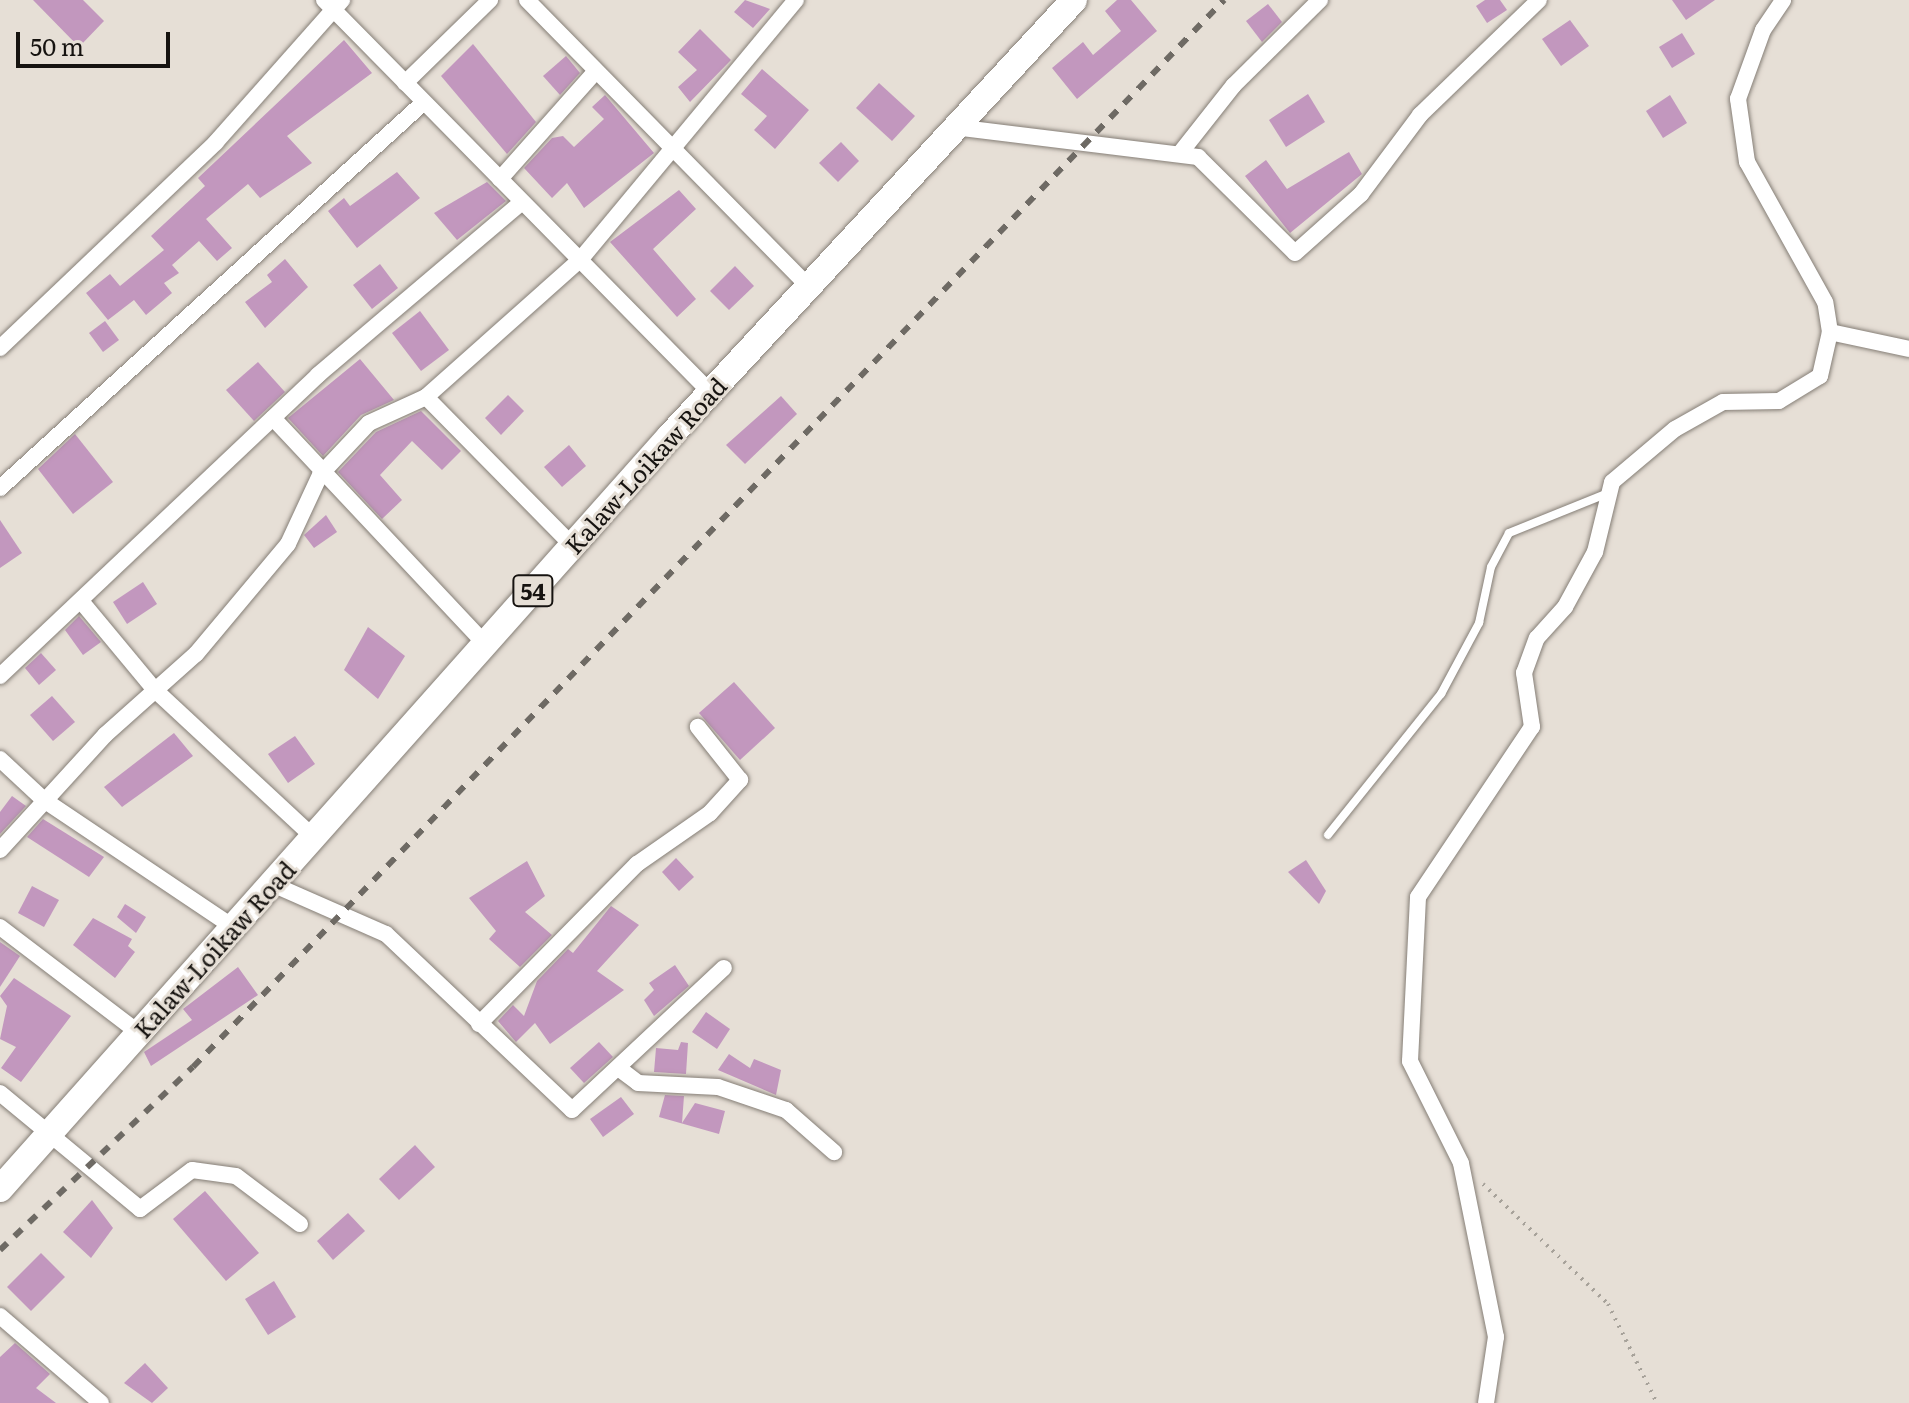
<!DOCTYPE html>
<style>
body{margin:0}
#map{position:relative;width:1909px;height:1403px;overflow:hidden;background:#e6dfd6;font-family:Literata,serif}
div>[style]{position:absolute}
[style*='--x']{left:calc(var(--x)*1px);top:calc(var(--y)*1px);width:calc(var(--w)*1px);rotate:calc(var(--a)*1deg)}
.building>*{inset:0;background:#c297be}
.path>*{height:4px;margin-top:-2px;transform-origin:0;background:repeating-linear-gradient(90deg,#a7a29a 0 2px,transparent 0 8px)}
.roads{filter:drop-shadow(0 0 2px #857e76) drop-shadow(0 0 2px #857e76)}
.service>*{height:8px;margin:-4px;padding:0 4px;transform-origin:4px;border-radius:4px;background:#fff}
.minor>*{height:16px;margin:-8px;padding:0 8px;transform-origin:8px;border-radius:8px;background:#fff}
.primary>*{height:26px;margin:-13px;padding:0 13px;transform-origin:13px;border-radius:13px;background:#fff}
.rail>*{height:6px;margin-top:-3px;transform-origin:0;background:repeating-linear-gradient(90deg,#6e6a64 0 10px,transparent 0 20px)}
span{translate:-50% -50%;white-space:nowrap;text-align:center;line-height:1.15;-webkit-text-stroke:6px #e6dfd6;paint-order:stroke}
.shield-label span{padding:2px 6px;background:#e6dfd6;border:2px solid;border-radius:6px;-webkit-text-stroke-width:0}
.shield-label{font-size:22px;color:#161310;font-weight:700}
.street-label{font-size:24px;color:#161310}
.scale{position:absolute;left:16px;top:32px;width:154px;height:36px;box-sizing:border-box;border:4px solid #161310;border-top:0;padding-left:10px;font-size:24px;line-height:28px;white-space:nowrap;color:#161310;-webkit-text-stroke:6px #e6dfd6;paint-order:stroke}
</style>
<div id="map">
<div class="building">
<i style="clip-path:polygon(33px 0,83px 0,104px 21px,79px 47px)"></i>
<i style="clip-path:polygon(745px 0,770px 9px,753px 28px,734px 12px)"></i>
<i style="clip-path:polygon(1117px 0,1131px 0,1157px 31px,1077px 99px,1052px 68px,1083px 42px,1093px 55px,1121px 31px,1105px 11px)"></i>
<i style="clip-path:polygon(1485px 0,1500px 0,1507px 10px,1487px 23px,1476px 6px)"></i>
<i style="clip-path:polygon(1672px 0,1715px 0,1686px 20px)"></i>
<i style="clip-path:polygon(1268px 4px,1282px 22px,1262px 42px,1246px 21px)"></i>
<i style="clip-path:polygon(1570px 20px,1589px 46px,1561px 66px,1542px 39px)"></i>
<i style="clip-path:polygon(700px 29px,731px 60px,690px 102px,678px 87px,697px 70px,678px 52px)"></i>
<i style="clip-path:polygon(1682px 33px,1695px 54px,1672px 68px,1659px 47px)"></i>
<i style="clip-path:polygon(344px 40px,372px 73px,287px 136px,312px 163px,260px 198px,248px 184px,206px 219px,232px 248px,217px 261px,199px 241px,172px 265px,179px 273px,164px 283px,172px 293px,146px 315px,134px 300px,108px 320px,86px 293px,110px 274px,120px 286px,164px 250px,151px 236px,205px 186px,198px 178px)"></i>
<i style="clip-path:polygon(473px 44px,536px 122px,507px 154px,441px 76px)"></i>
<i style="clip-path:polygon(566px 56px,580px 73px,560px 95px,543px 76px)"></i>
<i style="clip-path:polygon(762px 69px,809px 110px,775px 149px,754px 130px,767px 116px,741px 94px)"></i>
<i style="clip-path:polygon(879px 83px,915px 116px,892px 141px,856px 108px)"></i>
<i style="clip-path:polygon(1308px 94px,1325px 122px,1286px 147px,1269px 120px)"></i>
<i style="clip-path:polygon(605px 95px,654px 153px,584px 208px,567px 183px,552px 198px,524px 168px,552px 138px,563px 136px,574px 147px,604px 119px,592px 107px)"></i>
<i style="clip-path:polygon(1670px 95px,1687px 123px,1663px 138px,1646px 111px)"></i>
<i style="clip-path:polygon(841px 142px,859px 161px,838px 182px,819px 163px)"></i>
<i style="clip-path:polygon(1349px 152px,1362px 174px,1290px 233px,1245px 176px,1266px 160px,1287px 189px)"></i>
<i style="clip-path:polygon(397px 172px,420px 198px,357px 248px,328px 211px,344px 198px,350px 206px)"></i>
<i style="clip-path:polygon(487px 182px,506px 201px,457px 240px,434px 213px)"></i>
<i style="clip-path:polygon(679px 190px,696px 209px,653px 249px,696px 299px,677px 317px,610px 242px)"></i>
<i style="clip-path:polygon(285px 259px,308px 287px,265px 328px,245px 302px,272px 282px,267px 275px)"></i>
<i style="clip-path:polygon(380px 264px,398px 288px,372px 309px,353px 285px)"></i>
<i style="clip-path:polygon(735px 266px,754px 286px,729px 310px,710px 291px)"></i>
<i style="clip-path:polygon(420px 311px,449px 350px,421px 371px,392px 333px)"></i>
<i style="clip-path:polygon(105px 321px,119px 340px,103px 352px,89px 333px)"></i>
<i style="clip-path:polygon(360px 359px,394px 400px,361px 415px,323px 456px,288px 418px)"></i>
<i style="clip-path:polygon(258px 362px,285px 392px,254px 421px,226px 390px)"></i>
<i style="clip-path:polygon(508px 395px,524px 411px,501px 435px,485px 418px)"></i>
<i style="clip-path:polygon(781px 396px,797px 414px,745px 464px,726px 445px)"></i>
<i style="clip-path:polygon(421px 411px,461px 451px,442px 470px,412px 441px,380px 475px,402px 500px,382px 519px,338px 472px,376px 432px)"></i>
<i style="clip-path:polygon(75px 434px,113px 482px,73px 514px,38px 469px)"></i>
<i style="clip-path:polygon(569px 445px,586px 466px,562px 487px,544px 467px)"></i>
<i style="clip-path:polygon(326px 515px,337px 532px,314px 548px,304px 535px)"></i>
<i style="clip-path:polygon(0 520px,22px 553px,0 568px)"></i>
<i style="clip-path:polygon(143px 582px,157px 604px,127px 624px,113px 602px)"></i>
<i style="clip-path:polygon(79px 616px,101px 642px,83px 655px,65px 630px)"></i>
<i style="clip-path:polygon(368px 627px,405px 656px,378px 699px,344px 670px)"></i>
<i style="clip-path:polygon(41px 653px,56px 670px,39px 685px,25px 668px)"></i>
<i style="clip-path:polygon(734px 682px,775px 728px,740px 760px,699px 713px)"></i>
<i style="clip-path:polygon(52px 696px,75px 722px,53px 741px,30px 715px)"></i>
<i style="clip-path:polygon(174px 733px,193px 756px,122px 807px,104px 787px)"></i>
<i style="clip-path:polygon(295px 736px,315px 764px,288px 783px,268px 754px)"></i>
<i style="clip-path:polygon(12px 796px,26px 806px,0 834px,0 812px)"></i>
<i style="clip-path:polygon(43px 819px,104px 857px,89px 877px,27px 837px)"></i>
<i style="clip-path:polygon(676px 858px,694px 877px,679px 891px,662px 872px)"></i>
<i style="clip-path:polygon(1306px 860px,1326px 891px,1319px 904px,1288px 872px)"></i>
<i style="clip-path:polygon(527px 861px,545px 896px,525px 912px,552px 935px,520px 967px,489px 939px,496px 931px,469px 898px)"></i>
<i style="clip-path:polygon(32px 886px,59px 900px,44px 927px,18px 913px)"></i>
<i style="clip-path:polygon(125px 904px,146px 917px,136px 933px,117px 917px)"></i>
<i style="clip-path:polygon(611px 906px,639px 925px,597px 971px,624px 990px,550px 1044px,535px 1023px,516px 1042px,498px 1021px,513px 1005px,524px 1016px,537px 981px,568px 949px,573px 953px)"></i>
<i style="clip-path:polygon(93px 918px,132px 939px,128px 946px,135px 952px,115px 978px,73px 945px)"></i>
<i style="clip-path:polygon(0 942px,20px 956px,0 987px)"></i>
<i style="clip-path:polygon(675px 965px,689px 986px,654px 1016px,644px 1000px,654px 990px,649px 983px)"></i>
<i style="clip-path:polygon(238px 967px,258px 995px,151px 1066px,144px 1052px,192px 1020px,183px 1009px)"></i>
<i style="clip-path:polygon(14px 978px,71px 1016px,21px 1082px,1px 1068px,16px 1047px,0 1039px,7px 1006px,0 996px)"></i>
<i style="clip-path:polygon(706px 1012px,730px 1029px,717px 1049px,692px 1032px)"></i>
<i style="clip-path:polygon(599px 1042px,613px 1057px,584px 1083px,570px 1068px)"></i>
<i style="clip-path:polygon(681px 1042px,688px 1043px,686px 1074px,654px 1072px,656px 1048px,678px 1050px)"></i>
<i style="clip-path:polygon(729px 1054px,750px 1068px,754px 1059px,781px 1070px,776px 1095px,718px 1070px)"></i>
<i style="clip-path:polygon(665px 1095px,684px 1096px,682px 1123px,695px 1103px,725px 1111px,719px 1134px,659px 1117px)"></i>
<i style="clip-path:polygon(621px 1097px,634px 1114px,603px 1137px,590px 1119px)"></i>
<i style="clip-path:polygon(415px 1145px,435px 1167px,399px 1200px,379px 1179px)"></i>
<i style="clip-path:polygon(205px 1191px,259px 1253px,226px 1281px,173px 1219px)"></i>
<i style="clip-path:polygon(92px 1200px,113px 1228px,91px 1258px,63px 1232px)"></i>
<i style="clip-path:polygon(348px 1213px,365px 1231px,333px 1260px,317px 1241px)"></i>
<i style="clip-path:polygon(41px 1253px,65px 1277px,31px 1311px,7px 1287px)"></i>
<i style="clip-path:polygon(274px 1281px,296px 1317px,268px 1335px,245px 1299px)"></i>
<i style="clip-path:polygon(15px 1343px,50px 1374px,36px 1388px,56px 1403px,0 1403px,0 1357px)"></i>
<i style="clip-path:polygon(145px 1363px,168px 1388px,152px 1403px,124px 1383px)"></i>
</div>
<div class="path">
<i style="--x:1483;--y:1184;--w:173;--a:43.8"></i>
<i style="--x:1608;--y:1304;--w:110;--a:63.7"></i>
</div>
<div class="roads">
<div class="service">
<i style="--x:1328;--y:835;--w:181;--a:-51.3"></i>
<i style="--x:1441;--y:694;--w:81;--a:-61.8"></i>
<i style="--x:1479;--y:623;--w:57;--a:-77.9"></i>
<i style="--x:1491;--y:567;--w:38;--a:-62"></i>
<i style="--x:1509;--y:533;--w:107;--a:-22"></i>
</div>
<div class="minor">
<i style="--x:324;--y:0;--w:550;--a:45.44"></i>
<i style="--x:527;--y:0;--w:401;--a:45.5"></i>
<i style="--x:405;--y:83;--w:119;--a:-44.3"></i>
<i style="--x:954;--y:127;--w:246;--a:7"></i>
<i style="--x:1198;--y:157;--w:136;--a:44.7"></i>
<i style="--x:1295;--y:253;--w:89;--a:-41.8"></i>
<i style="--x:1361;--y:194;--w:99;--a:-53.2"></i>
<i style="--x:1420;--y:115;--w:165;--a:-44"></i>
<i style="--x:1181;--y:152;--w:85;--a:-51.7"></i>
<i style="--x:1234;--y:85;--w:121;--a:-44.7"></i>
<i style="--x:500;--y:179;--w:144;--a:-48.4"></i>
<i style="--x:1830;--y:332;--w:81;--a:12.1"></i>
<i style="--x:0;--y:348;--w:298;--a:-43.6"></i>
<i style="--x:216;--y:142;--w:190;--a:-48.4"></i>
<i style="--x:426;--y:397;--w:209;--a:45.4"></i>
<i style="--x:273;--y:418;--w:310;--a:46.8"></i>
<i style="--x:0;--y:488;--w:573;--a:-42.31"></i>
<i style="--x:81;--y:601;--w:114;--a:50.3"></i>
<i style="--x:154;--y:689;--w:217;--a:42.9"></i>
<i style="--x:0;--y:676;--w:438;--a:-43.4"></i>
<i style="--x:318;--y:375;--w:267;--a:-40.3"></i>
<i style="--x:0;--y:759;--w:60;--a:43"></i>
<i style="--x:44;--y:800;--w:228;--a:33.9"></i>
<i style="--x:0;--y:850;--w:156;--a:-47.6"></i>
<i style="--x:105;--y:735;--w:122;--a:-41.7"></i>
<i style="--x:196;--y:654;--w:143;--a:-50.1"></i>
<i style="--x:288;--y:544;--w:76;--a:-65.1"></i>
<i style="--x:320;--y:475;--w:71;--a:-46.7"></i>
<i style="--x:369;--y:423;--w:63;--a:-24.5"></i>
<i style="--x:426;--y:397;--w:206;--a:-41.7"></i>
<i style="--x:580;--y:260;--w:338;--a:-50.3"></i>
<i style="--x:272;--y:884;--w:124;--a:23.7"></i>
<i style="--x:386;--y:934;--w:256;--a:43.4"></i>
<i style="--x:572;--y:1110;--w:208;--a:-43.1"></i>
<i style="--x:0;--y:927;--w:175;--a:37.3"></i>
<i style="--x:479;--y:1024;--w:225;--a:-45.4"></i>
<i style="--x:637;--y:864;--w:89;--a:-34.9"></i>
<i style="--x:710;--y:813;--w:45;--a:-47.7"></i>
<i style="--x:740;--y:780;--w:68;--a:-128.4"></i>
<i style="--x:621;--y:1070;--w:21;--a:37"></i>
<i style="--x:638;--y:1083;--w:80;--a:2.9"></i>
<i style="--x:718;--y:1087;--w:72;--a:18.7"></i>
<i style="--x:786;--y:1110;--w:64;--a:41.2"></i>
<i style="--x:0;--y:1093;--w:182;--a:39.6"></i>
<i style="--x:140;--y:1209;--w:65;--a:-36.9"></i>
<i style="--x:192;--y:1170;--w:44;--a:7.8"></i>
<i style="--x:236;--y:1176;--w:80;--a:36.9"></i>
<i style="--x:0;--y:1316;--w:133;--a:40.7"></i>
<i style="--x:1486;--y:1403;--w:67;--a:-81.4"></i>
<i style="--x:1496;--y:1337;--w:177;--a:-101.4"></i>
<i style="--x:1461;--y:1163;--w:114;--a:-116.6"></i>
<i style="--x:1410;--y:1061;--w:164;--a:-87.2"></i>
<i style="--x:1418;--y:897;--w:205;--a:-56.2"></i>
<i style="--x:1532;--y:727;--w:55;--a:-98.4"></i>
<i style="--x:1524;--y:673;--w:37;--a:-70"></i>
<i style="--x:1537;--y:638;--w:42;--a:-47.9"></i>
<i style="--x:1565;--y:607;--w:63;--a:-61.4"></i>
<i style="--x:1595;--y:552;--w:72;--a:-76.3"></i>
<i style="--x:1612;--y:482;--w:82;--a:-40.1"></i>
<i style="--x:1675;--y:429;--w:55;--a:-29.4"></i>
<i style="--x:1723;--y:402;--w:56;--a:-1"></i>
<i style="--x:1779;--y:401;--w:48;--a:-31.4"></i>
<i style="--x:1820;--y:376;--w:45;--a:-77.2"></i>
<i style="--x:1830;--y:332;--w:30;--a:-99"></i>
<i style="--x:1825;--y:302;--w:160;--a:-119.1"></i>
<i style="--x:1747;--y:162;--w:64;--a:-98.1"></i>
<i style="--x:1738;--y:99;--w:73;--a:-70.1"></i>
<i style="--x:1763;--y:30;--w:36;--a:-56"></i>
</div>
<div class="primary">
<i style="--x:0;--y:1189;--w:1008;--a:-48.34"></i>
<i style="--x:670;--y:436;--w:594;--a:-47.18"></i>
</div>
</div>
<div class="rail">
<i style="--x:0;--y:1250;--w:266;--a:-43.5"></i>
<i style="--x:193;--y:1067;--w:1484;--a:-45.98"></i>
</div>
<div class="shield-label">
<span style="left:533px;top:591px">54</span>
</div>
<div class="street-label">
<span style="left:645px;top:465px;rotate:-48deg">Kalaw-Loikaw Road</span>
<span style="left:214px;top:949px;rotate:-48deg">Kalaw-Loikaw Road</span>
</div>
<div class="scale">50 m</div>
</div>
